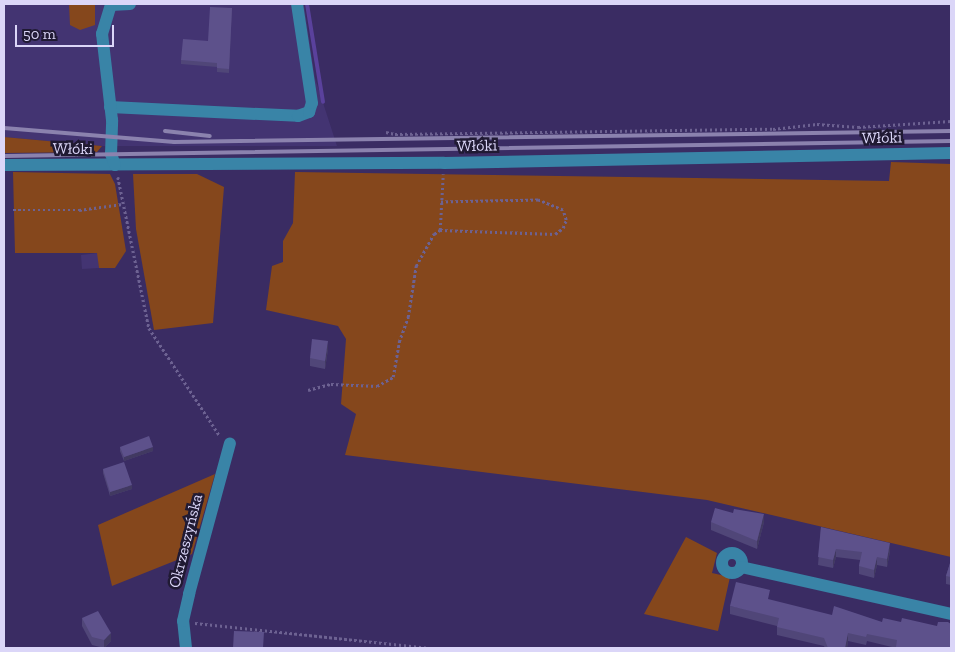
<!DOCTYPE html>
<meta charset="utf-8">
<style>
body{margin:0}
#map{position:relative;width:955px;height:652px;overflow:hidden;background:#3a2c63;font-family:"Zilla Slab",serif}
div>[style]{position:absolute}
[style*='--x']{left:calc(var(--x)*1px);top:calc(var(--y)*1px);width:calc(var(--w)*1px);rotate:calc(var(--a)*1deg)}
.built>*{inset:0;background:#433472}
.green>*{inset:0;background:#85471c}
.stream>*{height:4px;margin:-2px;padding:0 2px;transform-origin:2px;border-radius:2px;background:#5a419c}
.path>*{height:2.5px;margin-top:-1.25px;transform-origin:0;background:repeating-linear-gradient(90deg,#6d6292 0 2.5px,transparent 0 5px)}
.minor>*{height:12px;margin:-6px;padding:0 6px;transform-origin:6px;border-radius:6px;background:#3984a7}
.minor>.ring{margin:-6px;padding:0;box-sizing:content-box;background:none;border:12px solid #3984a7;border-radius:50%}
.rail>*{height:4px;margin:-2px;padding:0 2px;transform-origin:2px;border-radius:2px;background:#8b82ae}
.wall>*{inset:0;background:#504678}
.shaded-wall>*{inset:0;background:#413961}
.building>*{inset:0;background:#5d518b}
span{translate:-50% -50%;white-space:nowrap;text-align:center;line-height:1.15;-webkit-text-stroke:5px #201a33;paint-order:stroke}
.street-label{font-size:16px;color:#dbd6f8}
.frame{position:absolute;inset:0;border:5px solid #dbd6f8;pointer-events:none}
.scale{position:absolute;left:15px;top:25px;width:99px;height:22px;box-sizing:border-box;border:2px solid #dbd6f8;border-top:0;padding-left:6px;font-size:15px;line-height:18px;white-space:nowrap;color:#dbd6f8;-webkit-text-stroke:4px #201a33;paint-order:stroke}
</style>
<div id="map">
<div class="built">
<i style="clip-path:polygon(4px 4px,304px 4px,315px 78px,337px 146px,102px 146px,4px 137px)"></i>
<i style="clip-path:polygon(98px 253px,99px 268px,82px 269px,81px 255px)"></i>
</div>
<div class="green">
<i style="clip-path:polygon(69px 4px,95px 4px,95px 25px,80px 30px,70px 25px)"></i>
<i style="clip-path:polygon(4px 137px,102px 146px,97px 152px,4px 153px)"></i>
<i style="clip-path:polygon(891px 162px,951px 164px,951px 557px,707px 500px,345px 455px,356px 414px,341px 404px,346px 339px,338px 326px,266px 310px,272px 266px,283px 262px,283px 241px,293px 223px,295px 172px,889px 181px)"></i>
<i style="clip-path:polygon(13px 172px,110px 174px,115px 184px,126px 251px,115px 268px,99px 268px,97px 253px,15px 253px)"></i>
<i style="clip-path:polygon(133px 174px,197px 174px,224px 187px,213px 323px,154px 330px,136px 229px)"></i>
<i style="clip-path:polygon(215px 474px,192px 554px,112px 586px,98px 525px)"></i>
<i style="clip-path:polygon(686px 537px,717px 553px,712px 573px,730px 577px,718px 631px,644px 614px)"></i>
</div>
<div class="stream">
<i style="--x:307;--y:4;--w:99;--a:80.7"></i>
</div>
<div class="path">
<i style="--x:386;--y:132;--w:9;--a:13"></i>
<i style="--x:395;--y:134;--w:378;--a:-0.8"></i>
<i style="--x:773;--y:129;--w:44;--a:-6.5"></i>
<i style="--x:817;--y:124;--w:41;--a:4.2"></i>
<i style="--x:858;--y:127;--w:93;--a:-3.7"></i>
<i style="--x:118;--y:177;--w:154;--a:78.4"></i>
<i style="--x:149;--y:328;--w:129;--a:56.7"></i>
<i style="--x:13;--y:210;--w:66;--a:0"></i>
<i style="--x:79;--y:210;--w:44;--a:-7.8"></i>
<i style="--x:440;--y:230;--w:56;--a:-86.9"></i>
<i style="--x:308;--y:390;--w:24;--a:-15"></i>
<i style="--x:331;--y:384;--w:46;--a:2.5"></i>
<i style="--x:377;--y:386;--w:18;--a:-29"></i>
<i style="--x:393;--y:377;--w:36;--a:-80"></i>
<i style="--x:399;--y:342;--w:27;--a:-70"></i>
<i style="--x:408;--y:317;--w:52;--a:-81.1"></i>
<i style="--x:416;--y:266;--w:37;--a:-61"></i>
<i style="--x:434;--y:234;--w:7;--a:-34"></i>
<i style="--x:440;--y:230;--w:115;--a:2"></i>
<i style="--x:555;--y:234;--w:10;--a:-37"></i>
<i style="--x:563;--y:228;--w:9;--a:-69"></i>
<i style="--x:566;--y:220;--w:10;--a:-107"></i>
<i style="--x:563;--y:210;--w:27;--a:-158"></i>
<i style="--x:538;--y:200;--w:97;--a:178.8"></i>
<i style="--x:195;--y:623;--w:234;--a:6.1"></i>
</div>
<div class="minor">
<i style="--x:110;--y:107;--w:188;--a:2.7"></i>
<i style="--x:298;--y:116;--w:12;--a:-20"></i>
<i style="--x:309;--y:112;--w:9;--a:-72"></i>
<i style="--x:312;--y:103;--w:100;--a:-98.6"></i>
<i style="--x:4;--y:165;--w:440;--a:-0.3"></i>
<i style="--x:444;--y:163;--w:507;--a:-1.13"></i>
<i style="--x:115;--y:165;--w:12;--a:-110"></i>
<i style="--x:111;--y:154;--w:34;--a:-88"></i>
<i style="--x:112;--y:120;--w:87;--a:-96.6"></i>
<i style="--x:102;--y:34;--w:30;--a:-73"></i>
<i style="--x:111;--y:5;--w:19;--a:-3"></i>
<i class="ring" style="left:722px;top:553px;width:8px;height:8px"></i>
<i style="--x:741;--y:567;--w:215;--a:12.6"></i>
<i style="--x:186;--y:648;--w:27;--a:-96"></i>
<i style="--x:183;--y:621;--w:28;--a:-77"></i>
<i style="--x:189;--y:594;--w:156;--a:-74.8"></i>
</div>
<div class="rail">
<i style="--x:4;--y:128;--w:171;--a:4.7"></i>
<i style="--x:174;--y:142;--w:777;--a:-0.81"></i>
<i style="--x:165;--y:131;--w:45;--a:6.3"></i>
<i style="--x:4;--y:156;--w:947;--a:-0.91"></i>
</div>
<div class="wall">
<i style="clip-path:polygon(232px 8px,229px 73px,217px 72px,217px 67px,181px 64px,181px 60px,208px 41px)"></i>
<i style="clip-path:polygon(328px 349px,325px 369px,310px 366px,310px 358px)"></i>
<i style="clip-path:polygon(120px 447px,153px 451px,124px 461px,120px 451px)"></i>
<i style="clip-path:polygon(103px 469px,132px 489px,110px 496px,103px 473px)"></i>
<i style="clip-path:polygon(711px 522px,764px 522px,757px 549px,711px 530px)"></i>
<i style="clip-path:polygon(821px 527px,890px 551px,887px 567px,877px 565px,874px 578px,859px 574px,859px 566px,860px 560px,836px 557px,833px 568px,818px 565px)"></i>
<i style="clip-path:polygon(951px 560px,951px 585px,946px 584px,946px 576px)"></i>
<i style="clip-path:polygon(730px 606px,951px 648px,896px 648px,867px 641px,866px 645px,848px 641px,847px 648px,825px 648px,824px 646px,777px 635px,777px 626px,730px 614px)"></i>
<i style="clip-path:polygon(82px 618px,111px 641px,104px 648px,92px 645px,82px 626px)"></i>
</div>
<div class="shaded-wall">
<i style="clip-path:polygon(328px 341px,328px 349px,325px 369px,325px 361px)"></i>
<i style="clip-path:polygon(153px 447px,153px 451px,124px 461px,124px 457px)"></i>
<i style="clip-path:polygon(132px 485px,132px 489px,110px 496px,110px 492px)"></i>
<i style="clip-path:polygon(764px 514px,764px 522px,757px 549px,757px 541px)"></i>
<i style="clip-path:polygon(890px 543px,890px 551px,887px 567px,887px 559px)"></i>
<i style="clip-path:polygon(836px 549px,836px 557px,833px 568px,833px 560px)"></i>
<i style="clip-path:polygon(877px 557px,877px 565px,874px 578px,874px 570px)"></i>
<i style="clip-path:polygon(111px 633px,111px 641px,104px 648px,104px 640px)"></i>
<i style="clip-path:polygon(848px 633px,848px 641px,847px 648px,845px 648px)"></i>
</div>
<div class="building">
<i style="clip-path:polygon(210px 7px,232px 8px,229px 69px,217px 68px,217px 63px,181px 60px,183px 39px,208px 41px)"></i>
<i style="clip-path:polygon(312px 339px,328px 341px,325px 361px,310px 358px)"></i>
<i style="clip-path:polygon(149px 436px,153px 447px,124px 457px,120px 447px)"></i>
<i style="clip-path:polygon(124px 462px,132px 485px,110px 492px,103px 469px)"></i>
<i style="clip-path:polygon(715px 508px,733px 513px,734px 509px,764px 514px,757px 541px,711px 522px)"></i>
<i style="clip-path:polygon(821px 527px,890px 543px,887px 559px,877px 557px,874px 570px,859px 566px,862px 552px,836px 549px,833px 560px,818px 557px)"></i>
<i style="clip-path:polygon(951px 560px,951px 577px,946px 576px)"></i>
<i style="clip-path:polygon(736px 582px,770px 590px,768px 599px,832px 615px,834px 606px,882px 622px,883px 618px,901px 622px,902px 618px,937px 626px,938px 622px,948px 622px,951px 624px,951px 648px,920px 648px,915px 647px,915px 648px,902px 648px,896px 647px,897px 640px,867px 634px,866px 637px,848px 633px,845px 648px,828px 648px,824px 638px,777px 627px,779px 618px,730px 606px)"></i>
<i style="clip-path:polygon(98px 611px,111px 633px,104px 640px,92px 637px,82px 618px)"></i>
<i style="clip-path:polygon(234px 631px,264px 632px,263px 648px,233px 648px)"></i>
</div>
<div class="street-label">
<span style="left:882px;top:138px;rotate:-1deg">Włóki</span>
<span style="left:477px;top:146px;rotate:-1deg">Włóki</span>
<span style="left:73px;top:149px;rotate:1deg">Włóki</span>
<span style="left:186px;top:541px;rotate:-76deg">Okrzeszyńska</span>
</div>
<div class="frame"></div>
<div class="scale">50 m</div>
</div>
